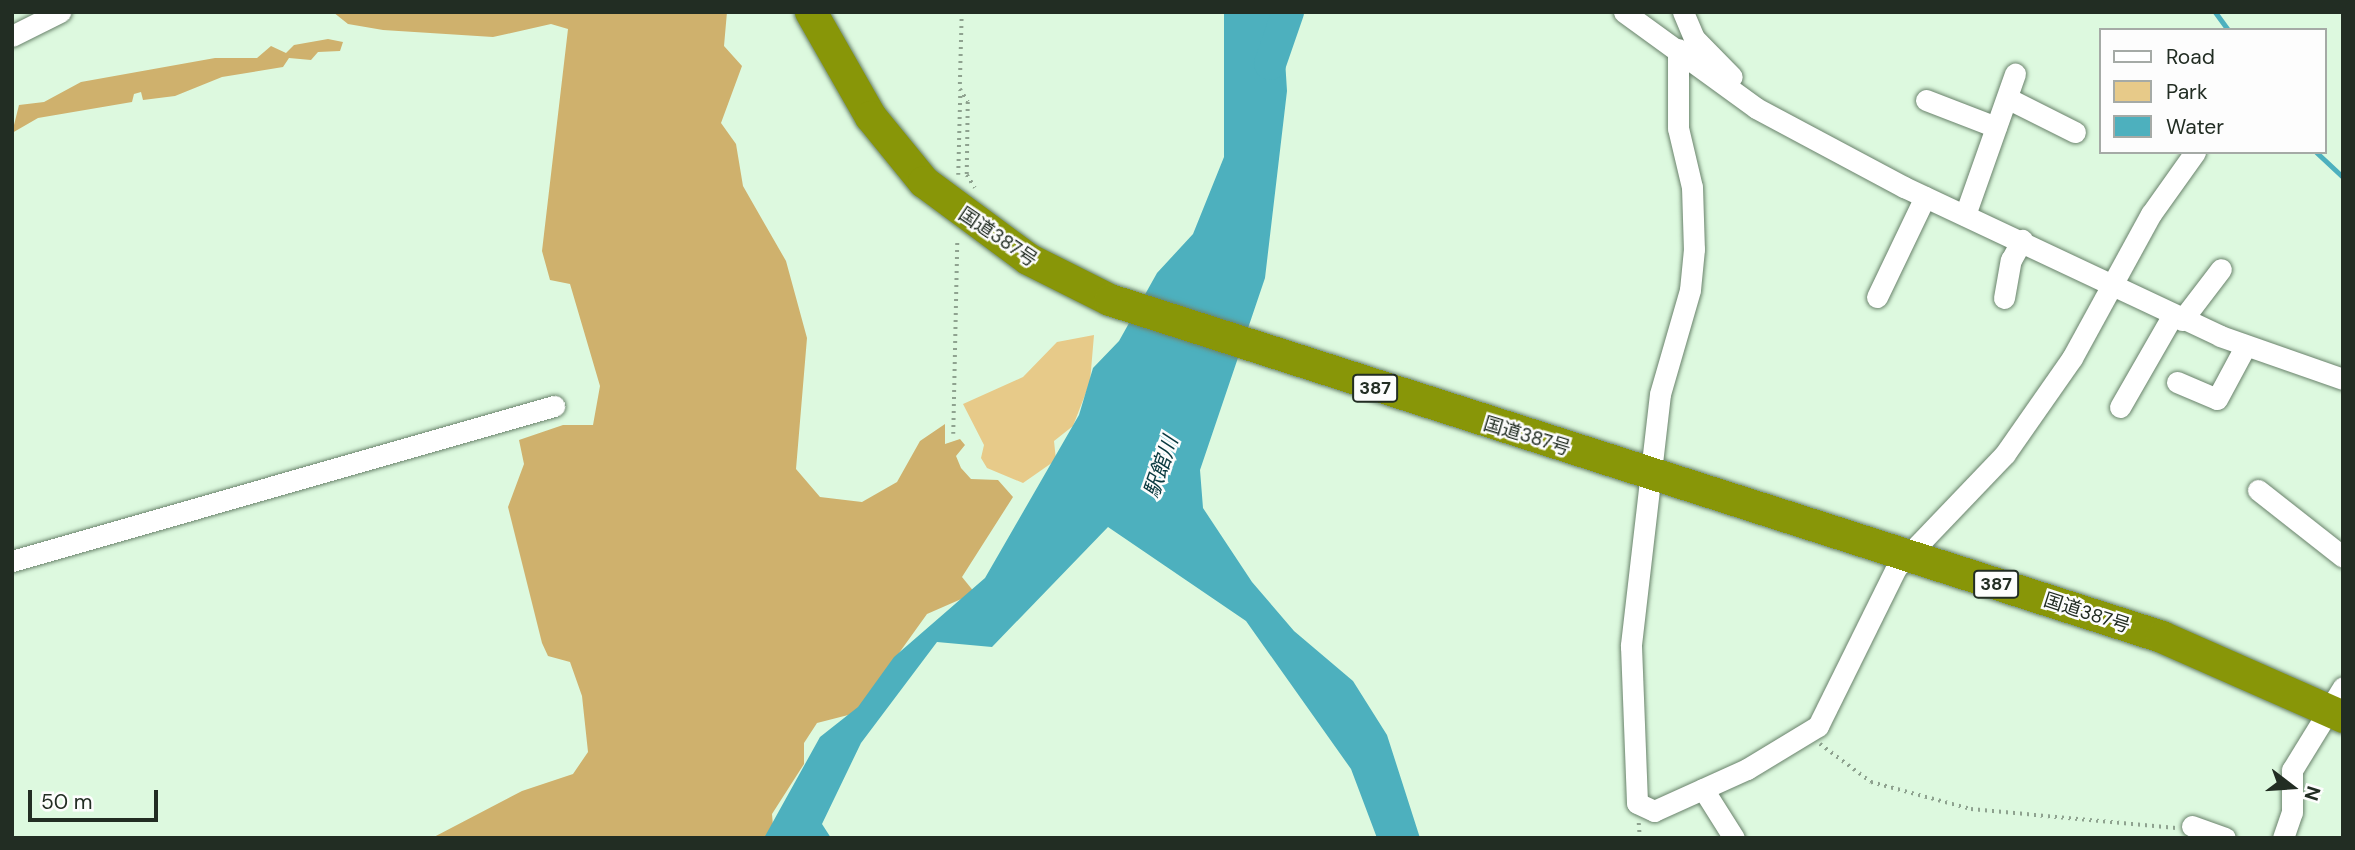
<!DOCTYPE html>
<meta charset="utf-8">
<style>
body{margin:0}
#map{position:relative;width:2355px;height:850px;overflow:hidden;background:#ddf9df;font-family:"DM Sans","Noto Sans JP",sans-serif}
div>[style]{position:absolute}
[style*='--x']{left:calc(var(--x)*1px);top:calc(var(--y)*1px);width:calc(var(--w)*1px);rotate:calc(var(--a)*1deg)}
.green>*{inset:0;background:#e7ca89}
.forest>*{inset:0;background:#cfb16d}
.water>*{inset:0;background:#4db0be}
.stream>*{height:5px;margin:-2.5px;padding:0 2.5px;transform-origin:2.5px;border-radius:2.5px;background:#4db0be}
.river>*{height:32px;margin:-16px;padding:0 16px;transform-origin:16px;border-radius:16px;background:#4db0be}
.path>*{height:3.5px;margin-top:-1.75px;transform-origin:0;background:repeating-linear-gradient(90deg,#8ea28f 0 2px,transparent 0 7px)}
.roads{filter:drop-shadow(0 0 2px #69826b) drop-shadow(0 0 2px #69826b)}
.minor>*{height:21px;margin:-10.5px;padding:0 10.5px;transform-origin:10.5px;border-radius:10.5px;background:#fff}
.highway>*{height:32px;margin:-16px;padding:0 16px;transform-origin:16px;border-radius:16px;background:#889608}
span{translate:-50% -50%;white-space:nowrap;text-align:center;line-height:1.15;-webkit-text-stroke:5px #fdfdfd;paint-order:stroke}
.shield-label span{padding:2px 5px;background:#fdfdfd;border:2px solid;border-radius:5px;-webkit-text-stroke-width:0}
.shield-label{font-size:18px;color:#222d23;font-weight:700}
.street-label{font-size:19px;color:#222d23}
.water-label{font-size:21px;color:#08383e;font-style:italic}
.frame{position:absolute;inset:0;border:14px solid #222d23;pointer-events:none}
.legend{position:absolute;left:2099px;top:28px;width:228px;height:126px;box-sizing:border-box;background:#fdfdfd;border:2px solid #a5aaa6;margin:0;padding:9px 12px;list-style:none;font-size:21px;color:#222d23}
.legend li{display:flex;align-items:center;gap:14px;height:35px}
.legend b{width:35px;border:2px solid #a5aaa6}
.north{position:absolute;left:2257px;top:752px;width:70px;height:70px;-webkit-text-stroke:5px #fdfdfd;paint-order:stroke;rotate:107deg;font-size:19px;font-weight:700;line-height:28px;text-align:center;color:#222d23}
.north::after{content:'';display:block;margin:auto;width:24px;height:32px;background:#222d23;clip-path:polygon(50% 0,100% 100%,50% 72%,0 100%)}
.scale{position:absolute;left:28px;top:790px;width:130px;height:32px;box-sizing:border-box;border:4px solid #222d23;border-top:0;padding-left:9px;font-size:21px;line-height:24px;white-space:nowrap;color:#222d23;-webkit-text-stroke:5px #fdfdfd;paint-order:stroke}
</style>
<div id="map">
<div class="green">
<i style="clip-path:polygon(1094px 335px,1090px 382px,1073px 426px,1054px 441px,1056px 460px,1023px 483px,987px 468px,981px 458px,984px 445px,963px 404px,1023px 377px,1057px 342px)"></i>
</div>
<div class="forest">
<i style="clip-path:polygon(333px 12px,727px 12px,724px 46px,742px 66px,721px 123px,736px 144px,743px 186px,786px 261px,807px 338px,796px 469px,820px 497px,862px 502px,897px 482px,920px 441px,945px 424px,945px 444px,960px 439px,965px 445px,956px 456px,961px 468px,971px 479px,998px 480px,1013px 497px,962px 577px,975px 593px,927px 614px,856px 713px,817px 723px,804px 743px,804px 764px,772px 814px,774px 838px,432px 838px,522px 791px,573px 774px,588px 752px,582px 696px,570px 662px,548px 656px,542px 643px,508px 507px,524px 464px,519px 440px,563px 425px,593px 425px,600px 386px,570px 284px,550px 280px,542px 251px,568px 29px,551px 24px,493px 37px,383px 30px,348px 24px)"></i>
<i style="clip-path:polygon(328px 39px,343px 42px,340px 51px,318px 52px,311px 60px,289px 58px,283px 67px,222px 77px,175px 96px,143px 100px,141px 92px,134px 94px,132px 102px,38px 118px,12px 133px,19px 105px,44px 102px,81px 82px,215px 58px,257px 58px,271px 46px,286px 53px,294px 45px)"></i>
</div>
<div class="water">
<i style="clip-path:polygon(1224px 12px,1282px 12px,1287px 91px,1265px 278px,1200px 470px,1203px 508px,1252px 582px,1294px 631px,1353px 681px,1387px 735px,1420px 838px,1377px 838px,1351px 769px,1246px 621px,1108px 527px,992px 647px,937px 642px,861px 743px,822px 824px,831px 838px,764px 838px,820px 737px,858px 707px,894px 657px,985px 578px,1079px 415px,1093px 368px,1119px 341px,1157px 273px,1193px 234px,1224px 157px)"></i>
</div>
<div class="stream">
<i style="--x:2215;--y:12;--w:22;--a:54"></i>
<i style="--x:2316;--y:152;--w:37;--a:43"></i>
</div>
<div class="river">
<i style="--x:1270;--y:64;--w:55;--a:-70.9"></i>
</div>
<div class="path">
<i style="--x:962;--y:12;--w:77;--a:91.5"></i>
<i style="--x:960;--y:89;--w:15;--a:58"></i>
<i style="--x:968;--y:102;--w:73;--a:90.8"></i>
<i style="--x:967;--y:175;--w:15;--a:58"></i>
<i style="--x:958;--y:175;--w:84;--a:-88.6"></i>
<i style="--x:953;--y:434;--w:191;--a:-88.8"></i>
<i style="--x:1820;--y:744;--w:64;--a:36.7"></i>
<i style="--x:1871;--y:782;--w:104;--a:15.1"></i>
<i style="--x:1971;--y:809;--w:206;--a:5.3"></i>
<i style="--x:1639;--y:823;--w:15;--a:86"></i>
</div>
<div class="roads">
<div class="minor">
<i style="--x:1624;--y:12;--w:163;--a:36"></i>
<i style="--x:1756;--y:108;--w:168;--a:28.1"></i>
<i style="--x:1904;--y:187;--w:349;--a:25.2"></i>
<i style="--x:2220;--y:336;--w:130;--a:19.3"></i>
<i style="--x:1683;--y:12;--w:28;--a:67"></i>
<i style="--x:1694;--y:38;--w:54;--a:45.7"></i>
<i style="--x:12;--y:36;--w:54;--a:-26.6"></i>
<i style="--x:1678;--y:49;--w:79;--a:90"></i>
<i style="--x:1678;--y:128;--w:61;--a:76.7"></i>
<i style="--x:1692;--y:187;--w:62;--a:88.2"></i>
<i style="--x:1694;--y:249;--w:41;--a:95.6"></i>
<i style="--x:1690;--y:290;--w:108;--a:106.1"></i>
<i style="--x:1660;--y:394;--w:254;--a:96.6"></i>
<i style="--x:1631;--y:646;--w:157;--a:87.8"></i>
<i style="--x:1637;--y:803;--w:19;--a:25"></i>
<i style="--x:1654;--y:811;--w:102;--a:-24.3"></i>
<i style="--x:1747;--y:769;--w:83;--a:-31.2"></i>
<i style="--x:1818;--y:726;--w:176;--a:-63.7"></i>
<i style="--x:1896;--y:568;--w:158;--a:-46.3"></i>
<i style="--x:2005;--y:454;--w:117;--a:-55.1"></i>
<i style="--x:2072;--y:358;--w:164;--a:-61.3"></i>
<i style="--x:2151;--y:214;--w:76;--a:-54.6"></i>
<i style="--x:2007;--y:98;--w:76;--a:26.6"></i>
<i style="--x:1926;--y:100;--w:75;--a:21.1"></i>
<i style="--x:1965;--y:215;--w:150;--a:-70.5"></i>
<i style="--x:1877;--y:297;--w:111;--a:-64.4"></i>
<i style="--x:2004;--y:298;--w:39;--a:-80"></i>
<i style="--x:2011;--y:260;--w:23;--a:-61"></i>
<i style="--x:2182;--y:320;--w:64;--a:-52.6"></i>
<i style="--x:2177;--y:382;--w:43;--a:23"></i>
<i style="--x:2217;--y:399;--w:59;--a:-61.7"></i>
<i style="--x:2120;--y:407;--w:106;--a:-60.1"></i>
<i style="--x:2258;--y:490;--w:108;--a:38.2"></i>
<i style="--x:12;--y:561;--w:564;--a:-15.96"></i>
<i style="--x:1703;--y:789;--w:58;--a:57.7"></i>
<i style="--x:2192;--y:826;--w:35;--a:20"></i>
<i style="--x:2283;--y:838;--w:28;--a:-71"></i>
<i style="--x:2292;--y:812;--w:42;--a:-90"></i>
<i style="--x:2292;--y:770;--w:97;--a:-58.4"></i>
</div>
<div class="highway">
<i style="--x:811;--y:12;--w:121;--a:60.3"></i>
<i style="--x:871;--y:117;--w:84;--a:50.8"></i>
<i style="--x:924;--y:182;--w:129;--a:36.5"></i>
<i style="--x:1028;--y:259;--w:92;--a:26.6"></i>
<i style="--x:1110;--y:300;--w:1105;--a:17.76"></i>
<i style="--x:2162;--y:637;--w:198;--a:23.8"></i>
</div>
</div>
<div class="shield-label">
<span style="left:1375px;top:388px">387</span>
<span style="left:1996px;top:584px">387</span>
</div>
<div class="street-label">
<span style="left:998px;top:237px;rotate:34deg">国道387号</span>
<span style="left:1527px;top:436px;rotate:17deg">国道387号</span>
<span style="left:2087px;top:613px;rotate:18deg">国道387号</span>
</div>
<div class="water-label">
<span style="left:1161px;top:467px;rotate:-71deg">駅館川</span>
</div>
<div class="frame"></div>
<ul class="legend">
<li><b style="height:9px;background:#fff"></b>Road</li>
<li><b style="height:19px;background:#e7ca89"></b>Park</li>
<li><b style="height:19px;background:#4db0be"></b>Water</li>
</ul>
<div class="north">N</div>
<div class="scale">50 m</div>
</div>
